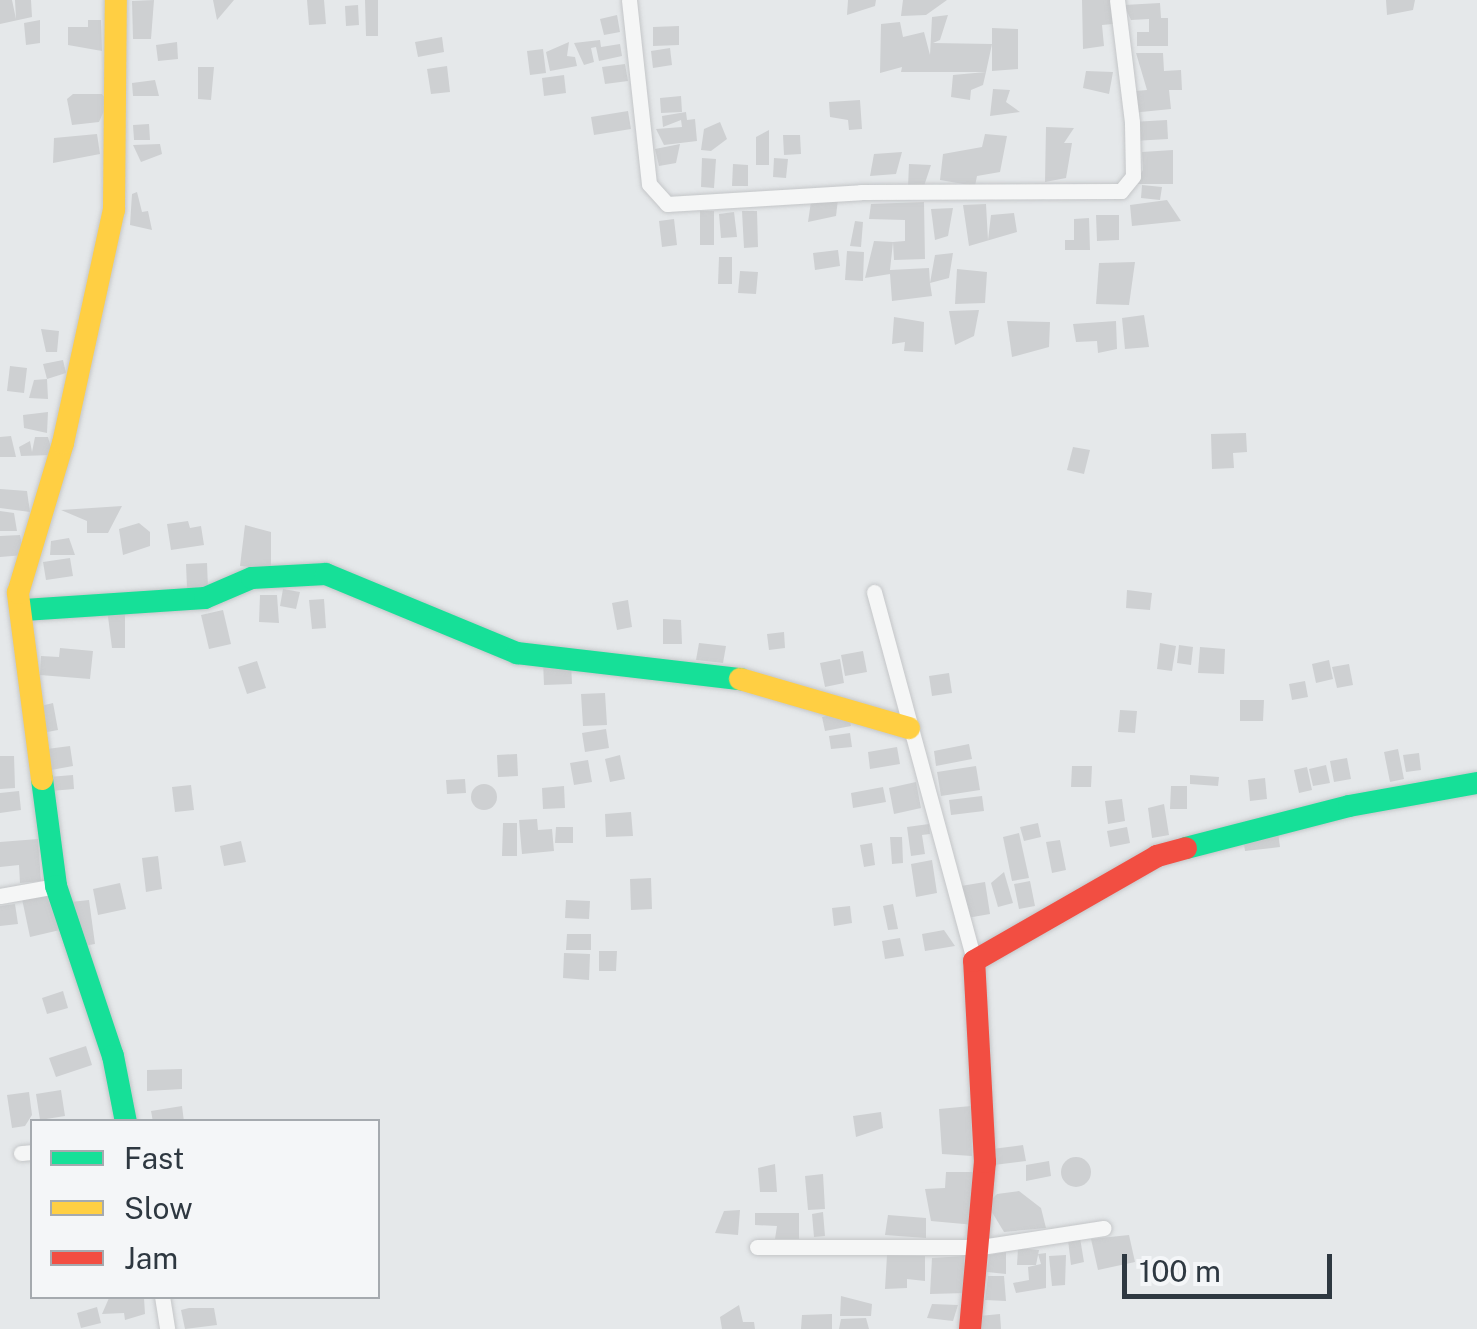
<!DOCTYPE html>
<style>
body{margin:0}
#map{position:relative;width:1477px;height:1329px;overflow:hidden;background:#e5e8ea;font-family:"Public Sans",sans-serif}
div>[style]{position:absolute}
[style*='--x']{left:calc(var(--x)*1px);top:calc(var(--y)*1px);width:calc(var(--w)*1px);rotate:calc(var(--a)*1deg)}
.building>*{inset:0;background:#ced0d2}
.round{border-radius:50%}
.roads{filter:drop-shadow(0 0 2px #c4c6c8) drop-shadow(0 0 2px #c4c6c8)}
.street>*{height:15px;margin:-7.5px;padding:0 7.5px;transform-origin:7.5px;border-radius:7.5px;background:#f5f6f6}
.fast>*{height:22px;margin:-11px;padding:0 11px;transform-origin:11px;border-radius:11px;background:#16e098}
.slow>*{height:22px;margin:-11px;padding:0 11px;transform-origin:11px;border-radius:11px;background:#ffcf43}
.jam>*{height:22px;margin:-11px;padding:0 11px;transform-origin:11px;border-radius:11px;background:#f24e42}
span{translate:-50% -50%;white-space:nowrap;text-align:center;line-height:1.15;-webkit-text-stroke:9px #f4f6f8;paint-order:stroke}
.legend{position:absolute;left:30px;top:1119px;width:350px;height:180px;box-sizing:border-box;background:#f4f6f8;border:2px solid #a5aaaf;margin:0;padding:12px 18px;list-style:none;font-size:30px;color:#2e3841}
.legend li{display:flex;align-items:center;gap:20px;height:50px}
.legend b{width:50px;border:2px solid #a5aaaf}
.scale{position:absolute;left:1122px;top:1254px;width:210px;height:45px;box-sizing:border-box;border:5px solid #2e3841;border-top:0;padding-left:12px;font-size:30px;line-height:35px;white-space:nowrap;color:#2e3841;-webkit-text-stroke:8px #f4f6f8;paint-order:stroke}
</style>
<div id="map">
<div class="building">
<i style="clip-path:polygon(0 0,12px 0,16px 19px,15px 0,31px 0,32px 17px,0 24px)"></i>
<i style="clip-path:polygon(154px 0,151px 39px,133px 39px,132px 1px)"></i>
<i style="clip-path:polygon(213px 0,234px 0,217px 20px)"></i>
<i style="clip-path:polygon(307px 0,324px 0,326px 24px,309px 25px)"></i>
<i style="clip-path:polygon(365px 0,378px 0,378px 36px,366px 36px)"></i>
<i style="clip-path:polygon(848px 0,876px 0,875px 6px,847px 15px)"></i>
<i style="clip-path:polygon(903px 0,947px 0,926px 15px,901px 16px)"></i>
<i style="clip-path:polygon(1082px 0,1111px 0,1113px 24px,1102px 25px,1104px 46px,1083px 49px)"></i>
<i style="clip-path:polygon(1386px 0,1415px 0,1413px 10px,1387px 15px)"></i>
<i style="clip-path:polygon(1160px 3px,1161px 18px,1168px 18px,1168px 46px,1137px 46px,1137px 32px,1149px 32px,1149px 19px,1131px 20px,1124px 5px)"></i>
<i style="clip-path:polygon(358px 5px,359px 25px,346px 26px,345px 6px)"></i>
<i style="clip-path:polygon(617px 15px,620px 32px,604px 35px,600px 19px)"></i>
<i style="clip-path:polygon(948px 15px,940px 40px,933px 43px,992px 44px,992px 28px,1018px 29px,1018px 69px,992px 71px,992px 44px,986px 72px,983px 85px,971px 90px,970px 100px,951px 97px,953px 75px,986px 72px,901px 72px,902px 67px,880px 73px,881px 24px,900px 22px,903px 37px,924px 32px,930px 55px,932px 17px)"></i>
<i style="clip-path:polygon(40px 20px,40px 43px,26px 45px,24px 23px)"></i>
<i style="clip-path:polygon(88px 20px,101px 20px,102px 51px,68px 45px,68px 27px,88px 27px)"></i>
<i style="clip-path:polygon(679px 26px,679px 45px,653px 46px,653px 27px)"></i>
<i style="clip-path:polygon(442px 37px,444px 52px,418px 57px,415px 42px)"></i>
<i style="clip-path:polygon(600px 40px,601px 47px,620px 44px,622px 56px,599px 61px,596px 47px,591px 48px,594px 62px,584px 65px,574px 43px)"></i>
<i style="clip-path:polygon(177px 42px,178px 59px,158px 61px,156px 45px)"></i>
<i style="clip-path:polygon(569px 42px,567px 56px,575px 57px,577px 66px,550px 71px,546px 52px)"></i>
<i style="clip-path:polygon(670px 48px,672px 65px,653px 68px,651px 51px)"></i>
<i style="clip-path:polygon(543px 49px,546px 73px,530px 75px,527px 51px)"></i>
<i style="clip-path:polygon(1136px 53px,1163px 53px,1164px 71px,1181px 70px,1182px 90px,1169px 90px,1171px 109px,1131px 113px,1136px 91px,1147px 90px)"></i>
<i style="clip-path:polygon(625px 64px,628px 81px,605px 84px,602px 67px)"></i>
<i style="clip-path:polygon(447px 66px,450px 92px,431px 94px,427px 69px)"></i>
<i style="clip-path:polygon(198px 67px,214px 67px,211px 100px,198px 99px)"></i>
<i style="clip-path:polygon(1086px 71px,1113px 72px,1109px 94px,1083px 88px)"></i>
<i style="clip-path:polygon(564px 75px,566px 93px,544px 96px,542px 78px)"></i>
<i style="clip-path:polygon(155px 80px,159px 96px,133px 96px,132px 83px)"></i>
<i style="clip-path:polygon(993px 89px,1010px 90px,1006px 102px,1020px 112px,990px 116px)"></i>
<i style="clip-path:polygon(73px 94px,102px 94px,108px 102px,99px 122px,72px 125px,67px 99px)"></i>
<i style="clip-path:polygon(681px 96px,682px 112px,661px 113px,660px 98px)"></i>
<i style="clip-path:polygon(860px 100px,862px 129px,849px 130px,848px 120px,830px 117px,829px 102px)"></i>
<i style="clip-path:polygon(628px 111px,631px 129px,594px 135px,591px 117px)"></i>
<i style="clip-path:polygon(686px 112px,687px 120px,695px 119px,697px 141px,664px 145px,656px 129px,682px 127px,681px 120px,663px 127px,662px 116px)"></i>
<i style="clip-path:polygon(1167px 120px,1168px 139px,1133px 141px,1132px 122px)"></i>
<i style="clip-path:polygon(720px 122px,727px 139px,711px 151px,701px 150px,704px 129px)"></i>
<i style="clip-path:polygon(149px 124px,150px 140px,134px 140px,133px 125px)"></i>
<i style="clip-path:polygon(1046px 127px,1074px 128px,1064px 143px,1072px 143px,1066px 178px,1045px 182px)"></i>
<i style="clip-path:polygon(769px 130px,769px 165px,756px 165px,756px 137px)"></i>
<i style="clip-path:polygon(97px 134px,100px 154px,53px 163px,54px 138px)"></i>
<i style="clip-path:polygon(985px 134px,1007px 136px,1000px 172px,977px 176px,975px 186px,940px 180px,943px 154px,982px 147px)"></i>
<i style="clip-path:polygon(783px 135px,800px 135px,801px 154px,784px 155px)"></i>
<i style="clip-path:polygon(160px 144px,162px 154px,141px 162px,133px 145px)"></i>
<i style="clip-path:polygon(680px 144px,676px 163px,659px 166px,655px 149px)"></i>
<i style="clip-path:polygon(1173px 150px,1173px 184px,1134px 184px,1143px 170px,1142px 152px)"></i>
<i style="clip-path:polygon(902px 152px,896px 174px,870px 176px,874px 154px)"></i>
<i style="clip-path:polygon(702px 158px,716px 159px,714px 188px,701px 187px)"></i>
<i style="clip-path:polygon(774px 158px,788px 159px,786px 178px,773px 177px)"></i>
<i style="clip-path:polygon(733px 164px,748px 165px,748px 186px,732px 186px)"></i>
<i style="clip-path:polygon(909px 164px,931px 165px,924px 186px,908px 187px)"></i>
<i style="clip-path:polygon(1142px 185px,1162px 187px,1160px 200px,1141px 198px)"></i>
<i style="clip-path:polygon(137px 192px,142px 212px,148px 211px,152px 230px,130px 225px,132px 194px)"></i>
<i style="clip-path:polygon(812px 195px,838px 199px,836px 216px,808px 222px)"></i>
<i style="clip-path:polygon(1167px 200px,1181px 221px,1132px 226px,1130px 205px)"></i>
<i style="clip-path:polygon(924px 202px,925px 259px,894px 260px,893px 242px,905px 241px,905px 220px,869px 219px,871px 204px)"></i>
<i style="clip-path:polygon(986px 204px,988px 240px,991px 215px,1014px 213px,1017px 232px,969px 246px,963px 205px)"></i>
<i style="clip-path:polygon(953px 208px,948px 236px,935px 240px,931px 209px)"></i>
<i style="clip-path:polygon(700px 211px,714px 211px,714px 245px,700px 245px)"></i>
<i style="clip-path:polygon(742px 211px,757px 211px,758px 247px,744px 248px)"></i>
<i style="clip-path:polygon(734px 212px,737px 237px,721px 238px,719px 214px)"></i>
<i style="clip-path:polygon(1096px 215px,1119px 215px,1119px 240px,1097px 241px)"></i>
<i style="clip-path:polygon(1089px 218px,1090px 250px,1065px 250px,1065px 240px,1074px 240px,1074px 219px)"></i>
<i style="clip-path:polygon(674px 219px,677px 245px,662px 247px,659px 221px)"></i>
<i style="clip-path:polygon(855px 221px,863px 222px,861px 247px,850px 246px)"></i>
<i style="clip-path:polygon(874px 241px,893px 242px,890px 270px,929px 268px,930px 283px,935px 255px,953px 253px,949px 278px,930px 283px,932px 296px,892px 301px,890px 274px,865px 278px)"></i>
<i style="clip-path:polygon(838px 250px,840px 266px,815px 270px,813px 253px)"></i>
<i style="clip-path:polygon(847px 251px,864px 252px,863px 281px,845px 280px)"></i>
<i style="clip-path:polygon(719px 257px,732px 257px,732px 284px,718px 284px)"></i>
<i style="clip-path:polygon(1135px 262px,1129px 305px,1096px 304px,1099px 263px)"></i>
<i style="clip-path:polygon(957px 269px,987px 272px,985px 303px,955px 304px)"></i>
<i style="clip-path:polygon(740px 271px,758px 272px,756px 294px,738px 293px)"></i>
<i style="clip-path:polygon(979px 310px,974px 336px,955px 345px,949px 311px)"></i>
<i style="clip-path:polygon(1144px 315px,1149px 347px,1125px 349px,1122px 318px)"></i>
<i style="clip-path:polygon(894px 317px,924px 322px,923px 352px,904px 351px,905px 342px,892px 344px)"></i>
<i style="clip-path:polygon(1007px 321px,1050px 322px,1049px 347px,1012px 357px)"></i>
<i style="clip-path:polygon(1116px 321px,1117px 349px,1098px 353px,1097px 341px,1076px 342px,1073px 324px)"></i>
<i style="clip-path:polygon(41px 329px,59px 331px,57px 352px,46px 352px)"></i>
<i style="clip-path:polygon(63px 360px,66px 373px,47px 379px,43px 364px)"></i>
<i style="clip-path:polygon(10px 366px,27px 368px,24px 393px,7px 391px)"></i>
<i style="clip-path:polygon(47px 379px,48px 399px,29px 398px,34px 380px)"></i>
<i style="clip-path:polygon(48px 412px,47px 433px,24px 428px,23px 415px)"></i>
<i style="clip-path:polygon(1246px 433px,1247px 452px,1233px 453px,1234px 468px,1212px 469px,1211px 434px)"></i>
<i style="clip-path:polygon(11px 436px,16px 457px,0 457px,0 437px)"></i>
<i style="clip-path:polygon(35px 437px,48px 437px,53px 455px,21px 456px,19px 447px,30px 441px,32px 452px)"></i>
<i style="clip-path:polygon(1073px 447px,1090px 450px,1084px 474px,1067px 470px)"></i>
<i style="clip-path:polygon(0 489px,27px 491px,30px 512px,0 508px)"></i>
<i style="clip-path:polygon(122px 506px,108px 533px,87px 533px,87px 521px,61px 510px)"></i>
<i style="clip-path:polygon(0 511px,14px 513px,17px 531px,0 531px)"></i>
<i style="clip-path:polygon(188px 521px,190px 528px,201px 526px,204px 545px,171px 550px,167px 524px)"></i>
<i style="clip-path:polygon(139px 523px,150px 532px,150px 546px,123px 555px,119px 529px)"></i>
<i style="clip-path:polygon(245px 525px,271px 532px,271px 569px,240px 566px)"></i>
<i style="clip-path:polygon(20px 535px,24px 555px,0 557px,0 536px)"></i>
<i style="clip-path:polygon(69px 538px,75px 555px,50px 555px,51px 541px)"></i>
<i style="clip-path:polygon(70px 558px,73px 576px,46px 580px,43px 562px)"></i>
<i style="clip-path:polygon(207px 563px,208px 588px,187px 588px,186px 564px)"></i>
<i style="clip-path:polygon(283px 589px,300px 592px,296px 609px,280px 606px)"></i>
<i style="clip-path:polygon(1127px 590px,1152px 593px,1150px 610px,1126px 608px)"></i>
<i style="clip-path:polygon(260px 595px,277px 595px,279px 623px,259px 622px)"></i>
<i style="clip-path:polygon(324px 599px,326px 628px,312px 629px,309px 600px)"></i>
<i style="clip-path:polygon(628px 600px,632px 627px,617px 630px,612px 603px)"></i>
<i style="clip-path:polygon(107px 609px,125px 609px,125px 648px,112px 648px)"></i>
<i style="clip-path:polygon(223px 610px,231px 644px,209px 649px,201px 615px)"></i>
<i style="clip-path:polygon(663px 619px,681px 620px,682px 644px,663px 644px)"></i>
<i style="clip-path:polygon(784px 632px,785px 648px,769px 650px,767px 634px)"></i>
<i style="clip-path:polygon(699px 643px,726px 646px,723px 663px,696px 660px)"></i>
<i style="clip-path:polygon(1160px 643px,1176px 646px,1172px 671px,1157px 669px)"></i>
<i style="clip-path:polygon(1179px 645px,1193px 647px,1191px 665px,1177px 663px)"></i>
<i style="clip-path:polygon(1200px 647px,1225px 649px,1224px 674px,1198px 673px)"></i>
<i style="clip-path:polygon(60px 648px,93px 651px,90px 679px,40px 675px,41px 656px,59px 657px)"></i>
<i style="clip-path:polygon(863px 651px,867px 672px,845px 676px,841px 655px)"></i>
<i style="clip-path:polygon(840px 659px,844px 683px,825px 687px,820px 663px)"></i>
<i style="clip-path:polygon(1329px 660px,1333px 679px,1316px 683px,1312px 664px)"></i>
<i style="clip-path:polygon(257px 661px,266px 688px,247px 694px,238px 667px)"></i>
<i style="clip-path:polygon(571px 661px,572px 684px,544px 685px,543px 662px)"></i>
<i style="clip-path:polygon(1349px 664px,1353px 685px,1337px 688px,1332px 667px)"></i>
<i style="clip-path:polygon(949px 673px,952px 693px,932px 696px,929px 676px)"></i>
<i style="clip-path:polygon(1305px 681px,1308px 697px,1292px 700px,1289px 684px)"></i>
<i style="clip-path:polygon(605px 693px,607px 725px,583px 726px,581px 694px)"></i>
<i style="clip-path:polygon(1240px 700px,1264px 700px,1263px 721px,1240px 721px)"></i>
<i style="clip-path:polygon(53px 703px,58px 730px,42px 733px,37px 707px)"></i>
<i style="clip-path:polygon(1120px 710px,1137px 711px,1135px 733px,1118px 732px)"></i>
<i style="clip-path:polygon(848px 712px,851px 726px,825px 731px,822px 717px)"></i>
<i style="clip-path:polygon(606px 729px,609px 748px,585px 752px,582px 733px)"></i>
<i style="clip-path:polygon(850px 733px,852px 747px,831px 749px,829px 736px)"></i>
<i style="clip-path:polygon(969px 744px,972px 759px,936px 766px,934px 751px)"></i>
<i style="clip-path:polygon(70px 746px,73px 766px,51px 770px,47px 749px)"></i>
<i style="clip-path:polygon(897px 747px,900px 764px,870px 769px,868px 752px)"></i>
<i style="clip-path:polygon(1398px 749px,1404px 779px,1390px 782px,1384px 752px)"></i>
<i style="clip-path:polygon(1419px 753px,1421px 770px,1406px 772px,1403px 755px)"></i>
<i style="clip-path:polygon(517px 754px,518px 776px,498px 777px,497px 755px)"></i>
<i style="clip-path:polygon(620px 755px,625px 779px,610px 782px,605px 759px)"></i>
<i style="clip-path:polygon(0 756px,14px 756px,15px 788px,0 789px)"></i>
<i style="clip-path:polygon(1347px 758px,1351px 779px,1334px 782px,1330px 761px)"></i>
<i style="clip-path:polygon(588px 760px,592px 782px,574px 785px,570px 763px)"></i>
<i style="clip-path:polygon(1326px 765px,1330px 783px,1313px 786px,1309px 769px)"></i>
<i style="clip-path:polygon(976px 766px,980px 790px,941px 796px,937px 772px)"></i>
<i style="clip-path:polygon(1072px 766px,1092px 766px,1091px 787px,1071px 787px)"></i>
<i style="clip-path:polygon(1307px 767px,1312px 790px,1299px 793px,1294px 770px)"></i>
<i style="clip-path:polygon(73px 775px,74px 789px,51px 791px,49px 777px)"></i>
<i style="clip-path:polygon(1190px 775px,1219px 777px,1218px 786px,1190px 784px)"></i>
<i style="clip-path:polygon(1265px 778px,1267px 799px,1250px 801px,1248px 780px)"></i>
<i style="clip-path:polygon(465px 779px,466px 793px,447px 794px,446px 780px)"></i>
<i style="clip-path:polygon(916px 782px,921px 808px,894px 814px,889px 788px)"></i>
<i class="round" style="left:471px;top:784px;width:26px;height:26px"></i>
<i style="clip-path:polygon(191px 785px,194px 810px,175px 812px,172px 787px)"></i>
<i style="clip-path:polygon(564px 786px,565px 808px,543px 809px,542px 788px)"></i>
<i style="clip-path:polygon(1171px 786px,1187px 786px,1187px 809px,1170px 809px)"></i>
<i style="clip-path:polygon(883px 787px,886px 802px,853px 808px,851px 793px)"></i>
<i style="clip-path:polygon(19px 791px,21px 810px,0 813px,0 793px)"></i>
<i style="clip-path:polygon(982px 796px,984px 811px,951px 815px,949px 800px)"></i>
<i style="clip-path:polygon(1122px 799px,1125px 821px,1108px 824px,1105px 801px)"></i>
<i style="clip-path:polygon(1164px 804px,1169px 835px,1152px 838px,1148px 808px)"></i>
<i style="clip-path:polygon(631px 812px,633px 836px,606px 837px,605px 814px)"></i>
<i style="clip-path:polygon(537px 819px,538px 830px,552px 829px,554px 851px,522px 854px,519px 820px)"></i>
<i style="clip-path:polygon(503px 823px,517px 823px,517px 856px,502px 856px)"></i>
<i style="clip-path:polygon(1038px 823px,1041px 837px,1024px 841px,1020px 827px)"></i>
<i style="clip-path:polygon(929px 824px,930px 834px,922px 835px,925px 854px,911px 856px,907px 827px)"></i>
<i style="clip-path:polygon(556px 827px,573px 827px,573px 843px,555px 843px)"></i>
<i style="clip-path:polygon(1127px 827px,1130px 843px,1110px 847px,1107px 831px)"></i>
<i style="clip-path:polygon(1278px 832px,1280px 847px,1245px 851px,1243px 836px)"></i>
<i style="clip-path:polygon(1019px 833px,1029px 878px,1012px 881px,1003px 837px)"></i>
<i style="clip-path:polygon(890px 837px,902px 837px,903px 863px,892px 864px)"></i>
<i style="clip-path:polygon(38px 839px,41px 881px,20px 883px,19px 865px,0 867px,0 842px)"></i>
<i style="clip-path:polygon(1060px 840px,1066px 870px,1052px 873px,1046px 842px)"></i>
<i style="clip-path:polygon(241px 841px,246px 862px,224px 866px,220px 846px)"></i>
<i style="clip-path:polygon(872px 843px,875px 865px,864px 867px,860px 845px)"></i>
<i style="clip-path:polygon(158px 856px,162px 889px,146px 892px,142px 858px)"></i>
<i style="clip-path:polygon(932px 860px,937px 893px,916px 897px,911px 864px)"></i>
<i style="clip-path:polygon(1004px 872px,1013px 903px,998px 907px,991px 883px)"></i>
<i style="clip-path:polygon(651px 878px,652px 909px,631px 910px,630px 879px)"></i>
<i style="clip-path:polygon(1030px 881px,1035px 906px,1019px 909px,1014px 884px)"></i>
<i style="clip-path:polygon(985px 882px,990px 914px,967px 918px,961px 886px)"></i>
<i style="clip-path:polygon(120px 883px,126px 909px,98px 915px,93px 889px)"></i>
<i style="clip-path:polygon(46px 894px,60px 930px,30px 937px,22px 899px)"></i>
<i style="clip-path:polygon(89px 900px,95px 944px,77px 947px,71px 902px)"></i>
<i style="clip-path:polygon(566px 900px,590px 901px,589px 919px,565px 918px)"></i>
<i style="clip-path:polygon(15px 904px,18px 924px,0 926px,0 906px)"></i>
<i style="clip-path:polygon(893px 904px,898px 929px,888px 930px,883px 906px)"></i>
<i style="clip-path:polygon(850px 906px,852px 923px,834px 926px,832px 908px)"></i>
<i style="clip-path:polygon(944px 930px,955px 946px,925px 951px,922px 934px)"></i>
<i style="clip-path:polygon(567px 934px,591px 934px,591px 950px,566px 950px)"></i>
<i style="clip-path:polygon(900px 938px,904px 956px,885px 959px,882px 941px)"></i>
<i style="clip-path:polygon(599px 951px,617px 951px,616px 971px,599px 971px)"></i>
<i style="clip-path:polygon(564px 953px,590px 954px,589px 980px,563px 978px)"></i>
<i style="clip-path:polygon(63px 991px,68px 1008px,47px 1014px,42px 998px)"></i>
<i style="clip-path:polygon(86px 1046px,92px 1065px,56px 1077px,49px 1058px)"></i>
<i style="clip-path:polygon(182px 1069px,182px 1089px,147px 1091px,147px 1070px)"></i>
<i style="clip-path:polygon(61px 1090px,65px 1116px,40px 1120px,36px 1094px)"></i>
<i style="clip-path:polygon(29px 1092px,32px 1115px,25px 1126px,12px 1128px,7px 1095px)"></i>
<i style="clip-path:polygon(182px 1106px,184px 1122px,153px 1122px,151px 1111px)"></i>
<i style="clip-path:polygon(971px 1106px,972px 1156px,942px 1154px,939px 1109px)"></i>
<i style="clip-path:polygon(881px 1112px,883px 1128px,856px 1137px,853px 1116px)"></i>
<i style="clip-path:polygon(1023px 1145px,1026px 1161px,994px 1165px,992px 1149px)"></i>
<i class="round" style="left:1061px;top:1157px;width:30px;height:30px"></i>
<i style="clip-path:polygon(1049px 1161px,1051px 1176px,1026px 1181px,1026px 1165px)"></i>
<i style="clip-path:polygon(775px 1164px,777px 1192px,760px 1192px,758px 1168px)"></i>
<i style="clip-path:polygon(946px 1172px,974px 1172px,975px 1225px,931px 1221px,925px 1189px,945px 1188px)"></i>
<i style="clip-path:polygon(823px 1174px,825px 1209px,808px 1210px,805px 1176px)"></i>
<i style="clip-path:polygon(1019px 1191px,1041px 1208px,1046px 1228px,1004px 1232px,987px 1204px,997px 1194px)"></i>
<i style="clip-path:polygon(740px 1210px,738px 1235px,715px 1233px,724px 1211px)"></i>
<i style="clip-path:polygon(823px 1212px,825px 1236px,814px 1237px,812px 1214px)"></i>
<i style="clip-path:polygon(755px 1213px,799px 1213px,799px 1239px,775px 1239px,777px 1226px,755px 1225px)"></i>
<i style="clip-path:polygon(888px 1215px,926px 1218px,926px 1238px,885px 1235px)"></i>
<i style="clip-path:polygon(1129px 1235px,1135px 1262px,1098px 1270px,1091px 1239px)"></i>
<i style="clip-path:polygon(1080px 1238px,1084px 1262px,1071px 1265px,1068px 1240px)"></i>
<i style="clip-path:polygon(1018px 1248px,1039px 1250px,1036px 1265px,1017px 1265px)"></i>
<i style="clip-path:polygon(1006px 1252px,1006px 1274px,987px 1272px,989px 1255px)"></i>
<i style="clip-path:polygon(1046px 1253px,1046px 1288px,1016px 1293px,1013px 1283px,1029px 1280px,1028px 1267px,1041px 1264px,1038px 1254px)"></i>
<i style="clip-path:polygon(887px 1255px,925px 1256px,925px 1281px,907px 1279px,907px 1288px,885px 1289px)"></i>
<i style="clip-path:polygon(1066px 1255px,1065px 1285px,1052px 1286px,1049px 1256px)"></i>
<i style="clip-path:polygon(964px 1256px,966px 1293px,930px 1294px,932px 1258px)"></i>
<i style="clip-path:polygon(988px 1276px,1004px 1276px,1006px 1301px,985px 1300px)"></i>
<i style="clip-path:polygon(841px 1296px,872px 1304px,871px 1316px,840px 1316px)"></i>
<i style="clip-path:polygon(109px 1298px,144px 1298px,145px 1314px,125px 1320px,124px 1313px,102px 1314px)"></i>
<i style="clip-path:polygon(932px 1304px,958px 1305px,953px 1321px,927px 1318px)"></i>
<i style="clip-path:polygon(739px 1305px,743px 1322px,754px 1322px,755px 1329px,722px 1329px,720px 1317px)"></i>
<i style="clip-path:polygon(97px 1307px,101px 1323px,81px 1328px,77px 1313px)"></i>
<i style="clip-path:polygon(189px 1308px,214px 1308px,217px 1325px,185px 1329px,181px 1310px)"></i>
<i style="clip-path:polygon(832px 1314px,832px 1329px,801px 1329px,802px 1315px)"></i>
<i style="clip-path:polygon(1000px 1314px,1001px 1329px,976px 1329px,979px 1316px)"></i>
<i style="clip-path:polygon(866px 1318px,869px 1329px,839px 1329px,841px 1319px)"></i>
</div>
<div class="roads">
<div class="street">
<i style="--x:629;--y:0;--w:185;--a:83.8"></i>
<i style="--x:649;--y:184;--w:27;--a:48"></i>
<i style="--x:667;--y:204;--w:194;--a:-3.5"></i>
<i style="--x:861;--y:192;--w:260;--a:-0.2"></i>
<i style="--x:1121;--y:191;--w:19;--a:-51"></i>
<i style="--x:1133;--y:176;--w:54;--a:-91.1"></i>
<i style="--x:1132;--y:122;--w:123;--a:-97"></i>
<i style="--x:874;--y:592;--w:382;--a:74.8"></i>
<i style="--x:0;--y:896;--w:57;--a:-10.1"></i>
<i style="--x:21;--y:1153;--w:11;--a:-5"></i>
<i style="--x:757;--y:1247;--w:224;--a:0"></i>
<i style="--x:981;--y:1247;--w:124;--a:-8.8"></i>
<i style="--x:162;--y:1296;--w:33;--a:81"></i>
</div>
<div class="fast">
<i style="--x:24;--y:610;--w:181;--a:-3.8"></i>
<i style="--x:205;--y:598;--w:51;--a:-23.1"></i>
<i style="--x:252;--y:578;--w:74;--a:-3.1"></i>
<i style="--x:326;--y:574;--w:207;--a:22.5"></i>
<i style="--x:517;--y:653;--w:225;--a:6.7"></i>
<i style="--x:42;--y:779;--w:108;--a:82.5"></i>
<i style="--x:56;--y:886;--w:179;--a:71.5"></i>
<i style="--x:113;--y:1056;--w:67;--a:78.9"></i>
<i style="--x:1186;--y:848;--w:168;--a:-14.4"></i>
<i style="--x:1349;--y:806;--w:130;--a:-10.2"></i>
</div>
<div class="slow">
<i style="--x:740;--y:679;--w:176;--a:16.2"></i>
<i style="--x:42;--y:779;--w:188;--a:-97.4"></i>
<i style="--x:18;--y:593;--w:157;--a:-73.3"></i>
<i style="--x:63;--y:443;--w:239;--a:-77.7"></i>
<i style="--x:114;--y:210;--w:210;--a:-89.5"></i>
</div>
<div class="jam">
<i style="--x:970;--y:1329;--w:168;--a:-84.9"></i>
<i style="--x:985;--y:1162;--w:201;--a:-93.1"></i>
<i style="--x:974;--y:961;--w:211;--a:-29.8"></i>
<i style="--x:1157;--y:856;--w:30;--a:-15"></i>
</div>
</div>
<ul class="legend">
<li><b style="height:12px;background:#16e098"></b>Fast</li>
<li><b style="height:12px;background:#ffcf43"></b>Slow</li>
<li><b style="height:12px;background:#f24e42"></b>Jam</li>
</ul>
<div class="scale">100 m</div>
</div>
